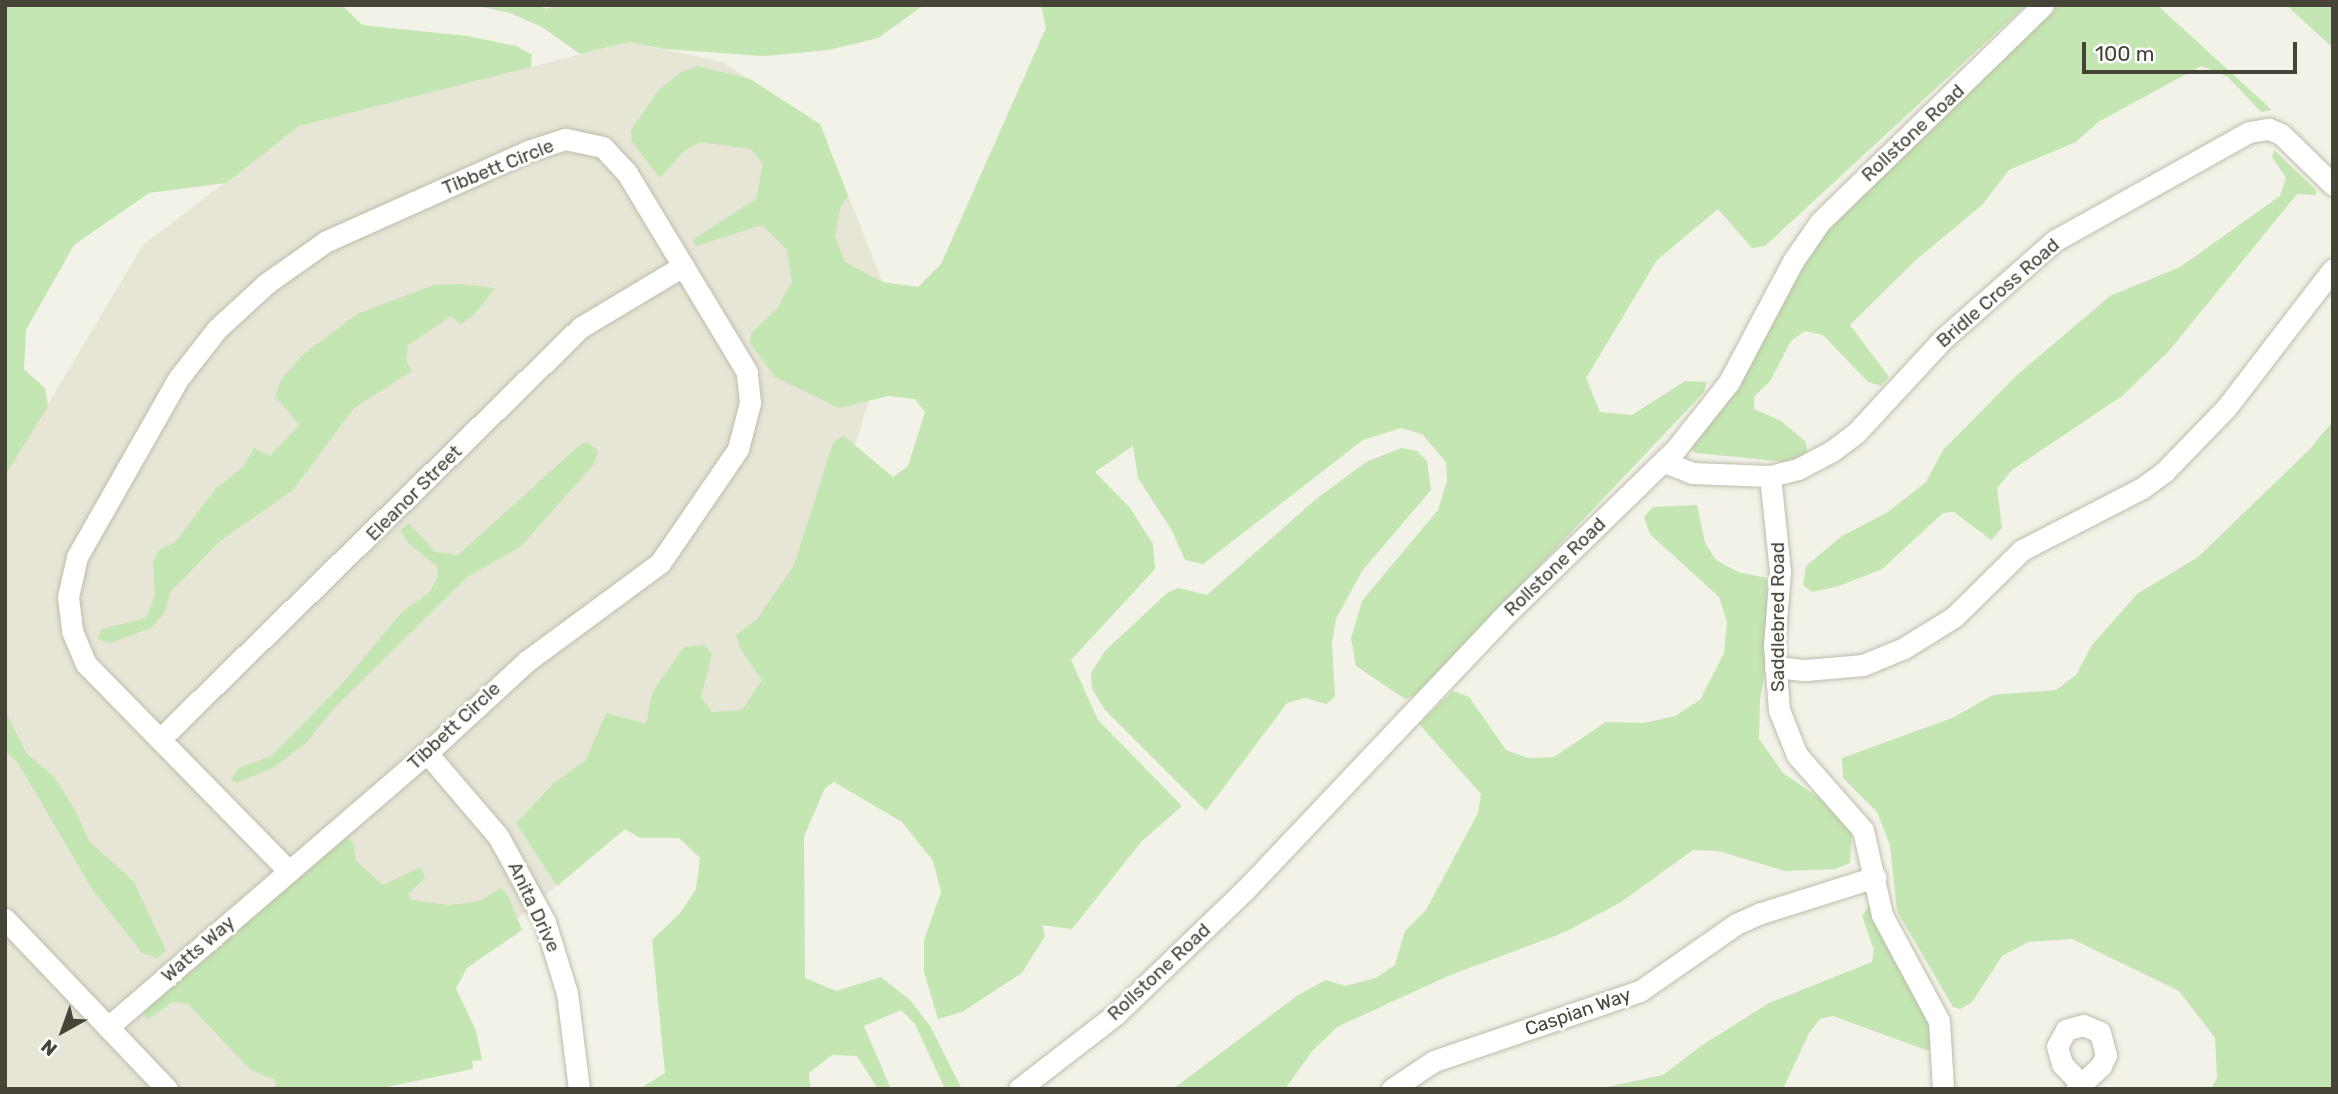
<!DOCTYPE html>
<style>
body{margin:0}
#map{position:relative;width:2338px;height:1094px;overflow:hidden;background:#f3f2e8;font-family:Rubik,sans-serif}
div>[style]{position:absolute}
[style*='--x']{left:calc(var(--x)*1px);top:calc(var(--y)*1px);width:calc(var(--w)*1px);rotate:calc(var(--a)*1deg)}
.residential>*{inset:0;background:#e7e5d6}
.green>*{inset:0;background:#c3e6b2}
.roads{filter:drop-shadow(0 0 2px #bebcaa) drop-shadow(0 0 2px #bebcaa)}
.minor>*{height:21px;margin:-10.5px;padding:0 10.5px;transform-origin:10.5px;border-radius:10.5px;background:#fff}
span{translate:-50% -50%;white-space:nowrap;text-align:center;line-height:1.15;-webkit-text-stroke:6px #fff;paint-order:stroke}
.street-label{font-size:19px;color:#464337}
.frame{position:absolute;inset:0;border:7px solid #464337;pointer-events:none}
.north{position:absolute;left:28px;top:996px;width:70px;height:70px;-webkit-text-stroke:5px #fff;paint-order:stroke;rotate:220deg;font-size:19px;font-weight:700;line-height:28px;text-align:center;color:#464337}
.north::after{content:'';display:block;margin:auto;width:24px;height:32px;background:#464337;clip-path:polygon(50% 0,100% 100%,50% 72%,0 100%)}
.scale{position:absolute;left:2082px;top:42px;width:215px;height:32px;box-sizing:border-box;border:4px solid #464337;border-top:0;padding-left:9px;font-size:21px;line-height:24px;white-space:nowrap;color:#464337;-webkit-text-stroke:5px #fff;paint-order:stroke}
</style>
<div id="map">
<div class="residential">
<i style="clip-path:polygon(629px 42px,722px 62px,820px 124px,895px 314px,779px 698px,316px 1089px,5px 1089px,5px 476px,143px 245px,299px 126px)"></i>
</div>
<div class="green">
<i style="clip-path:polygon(5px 5px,342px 5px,362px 25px,467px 36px,516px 46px,532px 55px,531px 67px,299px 126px,226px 183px,149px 193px,74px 245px,26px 330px,24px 369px,45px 388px,48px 406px,5px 476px)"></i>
<i style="clip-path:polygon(473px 5px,539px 5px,546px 9px,558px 5px,924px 5px,878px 38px,829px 50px,764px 56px,664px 49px,629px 42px,580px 54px,542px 27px,510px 13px)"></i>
<i style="clip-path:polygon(1041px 5px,2026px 5px,1765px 246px,1752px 248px,1718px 209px,1657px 260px,1586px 378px,1600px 412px,1632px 415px,1685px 381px,1707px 382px,1704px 392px,1418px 694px,1405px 699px,1356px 666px,1351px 638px,1362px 601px,1438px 510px,1447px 481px,1446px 462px,1422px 434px,1401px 428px,1363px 440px,1203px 564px,1185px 560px,1172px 531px,1138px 478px,1133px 446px,1095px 472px,1130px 508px,1153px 544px,1155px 569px,1071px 660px,1098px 720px,1182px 806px,1141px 842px,1072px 929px,1042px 925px,1045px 936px,1022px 973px,962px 1012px,938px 1019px,924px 972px,924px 940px,941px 892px,933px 861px,902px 822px,834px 782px,825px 788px,804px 836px,805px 978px,836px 991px,881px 977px,910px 1000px,930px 1026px,962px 1089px,945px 1089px,915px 1024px,901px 1010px,864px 1026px,891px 1089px,878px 1089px,857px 1056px,832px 1055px,809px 1073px,810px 1089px,639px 1089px,665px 1073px,652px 940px,681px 912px,696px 889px,700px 858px,679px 838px,640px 838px,625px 829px,557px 886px,516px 823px,555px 782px,586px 760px,606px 713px,646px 724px,653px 691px,684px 647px,704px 645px,712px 654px,701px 697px,712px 712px,742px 710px,762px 680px,741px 650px,736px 635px,757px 619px,794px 565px,833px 443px,844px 436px,893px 477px,908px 466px,925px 412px,915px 399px,888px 396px,839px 408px,775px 377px,750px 343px,751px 333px,777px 309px,792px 282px,787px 250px,762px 225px,696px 246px,692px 240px,756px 199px,763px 164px,751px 149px,700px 142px,685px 150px,660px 178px,632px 142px,631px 130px,658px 91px,681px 72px,697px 66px,750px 79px,820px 124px,848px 196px,840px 208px,835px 237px,845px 262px,882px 282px,918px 287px,941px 264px,1046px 28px)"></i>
<i style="clip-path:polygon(2054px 5px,2157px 5px,2272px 110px,2261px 112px,2228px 77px,2201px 66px,2098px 122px,2076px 142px,2009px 170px,1982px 205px,1917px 259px,1850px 325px,1889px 377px,1881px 386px,1868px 382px,1823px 335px,1805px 331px,1791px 341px,1770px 381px,1754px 397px,1754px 409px,1781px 421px,1806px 442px,1807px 452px,1788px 462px,1696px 453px,1689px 447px,1828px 223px)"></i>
<i style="clip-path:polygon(2287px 5px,2333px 5px,2333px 48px,2298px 16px)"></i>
<i style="clip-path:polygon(2274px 150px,2316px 190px,2316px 195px,2297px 194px,2168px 352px,2122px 396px,2012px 470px,1997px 488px,2002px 528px,1991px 540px,1954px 512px,1943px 513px,1882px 569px,1839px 586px,1812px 592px,1803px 585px,1806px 566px,1842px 536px,1888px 512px,1926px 482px,1943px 450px,2017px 375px,2110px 296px,2180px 267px,2280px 196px,2286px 178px,2272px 157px)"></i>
<i style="clip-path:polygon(460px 284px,495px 288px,474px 315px,460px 324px,451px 316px,408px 345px,406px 360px,412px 371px,354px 408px,293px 490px,220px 541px,170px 592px,165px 612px,151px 628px,111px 643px,97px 639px,102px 629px,146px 618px,155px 595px,153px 562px,159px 550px,175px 542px,216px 488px,243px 467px,254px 448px,270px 456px,299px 425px,275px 396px,281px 380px,302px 355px,357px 314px,434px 285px)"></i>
<i style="clip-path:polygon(2333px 421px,2333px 1089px,2211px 1089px,2217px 1078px,2215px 1038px,2179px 991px,2072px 939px,2028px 942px,2002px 956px,1972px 1002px,1960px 1009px,1953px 1007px,1897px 911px,1890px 845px,1877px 812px,1843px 778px,1842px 758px,1952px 718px,1993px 695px,2056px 690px,2076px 675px,2092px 645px,2137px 594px,2198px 557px,2308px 451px)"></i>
<i style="clip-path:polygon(582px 443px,589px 443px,598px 451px,594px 464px,520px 547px,467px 577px,336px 706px,306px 743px,274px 767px,237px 783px,231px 780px,239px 768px,271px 756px,342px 684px,403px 611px,429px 593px,438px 576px,437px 566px,408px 543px,401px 530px,409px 523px,435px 552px,458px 555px)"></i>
<i style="clip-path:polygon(1401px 448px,1417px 451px,1427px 461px,1431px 490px,1362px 571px,1336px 619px,1332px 643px,1335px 697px,1326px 704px,1306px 698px,1287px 703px,1206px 811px,1105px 710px,1092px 689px,1091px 673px,1105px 651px,1167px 593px,1178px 588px,1207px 595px,1316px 499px,1366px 462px)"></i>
<i style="clip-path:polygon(1697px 505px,1705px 543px,1716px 560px,1738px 572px,1767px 578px,1767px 661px,1760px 700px,1759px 739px,1783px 773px,1835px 809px,1852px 829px,1850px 863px,1835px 869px,1785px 871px,1718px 851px,1693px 850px,1621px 902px,1565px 932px,1448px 976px,1337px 1027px,1312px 1051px,1285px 1089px,1173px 1089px,1298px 995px,1326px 980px,1345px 986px,1376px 978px,1395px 965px,1405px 931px,1426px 910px,1478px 813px,1481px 794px,1419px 724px,1453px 691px,1469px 697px,1506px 750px,1528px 758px,1554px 757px,1606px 722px,1644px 723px,1675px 716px,1700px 700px,1724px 653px,1727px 622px,1719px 597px,1650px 534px,1644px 517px,1653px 507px)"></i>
<i style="clip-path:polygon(5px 710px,26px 753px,55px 778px,74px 808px,89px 841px,134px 882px,166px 951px,157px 958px,142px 953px,92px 889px,18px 763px,5px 751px)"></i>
<i style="clip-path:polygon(345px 838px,353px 842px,356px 861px,383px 885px,421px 867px,425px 878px,408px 894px,412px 900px,450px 905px,480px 901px,501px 888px,508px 896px,522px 930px,467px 968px,456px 988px,476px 1031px,482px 1060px,472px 1061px,473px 1069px,377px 1089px,277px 1089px,275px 1080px,251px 1070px,188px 1004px,172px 1002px,148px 1020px,143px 1012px,153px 998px)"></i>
<i style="clip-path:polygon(1869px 906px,1876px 910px,1892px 957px,1927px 1017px,1934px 1047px,1926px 1050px,1833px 1016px,1820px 1019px,1809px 1033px,1783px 1089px,1597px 1089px,1663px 1075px,1701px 1046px,1769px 1003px,1872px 962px,1874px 950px,1862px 916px)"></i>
</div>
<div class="roads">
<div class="minor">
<i style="--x:1664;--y:462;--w:30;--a:21"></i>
<i style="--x:1692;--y:473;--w:78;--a:2.2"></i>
<i style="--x:1770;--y:476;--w:29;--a:-14"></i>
<i style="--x:1798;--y:469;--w:38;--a:-28"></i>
<i style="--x:1832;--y:451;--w:30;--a:-37"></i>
<i style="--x:1856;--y:433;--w:129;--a:-47.2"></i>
<i style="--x:1944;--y:338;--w:147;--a:-41.4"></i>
<i style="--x:2054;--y:241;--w:223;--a:-29.2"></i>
<i style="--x:2249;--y:132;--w:20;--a:-9"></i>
<i style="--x:2269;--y:129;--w:13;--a:23"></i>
<i style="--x:2281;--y:134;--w:73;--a:44.4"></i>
<i style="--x:1770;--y:476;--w:96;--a:84"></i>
<i style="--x:1780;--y:571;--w:74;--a:94.6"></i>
<i style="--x:1774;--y:645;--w:65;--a:85.6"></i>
<i style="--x:1779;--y:710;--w:48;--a:68.2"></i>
<i style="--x:1797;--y:755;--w:100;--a:48.7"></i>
<i style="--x:1863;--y:830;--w:87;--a:77.4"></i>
<i style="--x:1882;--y:915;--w:120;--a:61.7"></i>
<i style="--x:1939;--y:1021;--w:68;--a:86.6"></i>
<i style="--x:1775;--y:667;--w:31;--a:6"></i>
<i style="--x:1806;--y:670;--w:57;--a:-5"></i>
<i style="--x:1863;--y:665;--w:44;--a:-22.5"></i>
<i style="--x:1904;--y:648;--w:59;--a:-31.8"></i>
<i style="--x:1954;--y:617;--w:95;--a:-44.6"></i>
<i style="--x:2022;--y:550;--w:135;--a:-27.3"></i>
<i style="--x:2142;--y:488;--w:29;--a:-36"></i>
<i style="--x:2165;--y:471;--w:88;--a:-45.9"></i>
<i style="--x:2226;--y:408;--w:175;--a:-52.4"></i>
<i style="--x:160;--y:739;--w:589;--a:-44.38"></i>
<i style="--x:581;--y:327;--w:119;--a:-30.9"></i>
<i style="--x:427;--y:753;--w:109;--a:49.5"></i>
<i style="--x:498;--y:836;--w:98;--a:61.3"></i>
<i style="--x:545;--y:922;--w:74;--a:72.8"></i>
<i style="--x:567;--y:993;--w:97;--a:82.9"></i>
<i style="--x:5;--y:919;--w:235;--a:46.4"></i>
<i style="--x:108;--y:1027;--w:421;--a:-40.7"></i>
<i style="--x:427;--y:753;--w:136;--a:-42.6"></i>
<i style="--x:527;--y:661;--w:165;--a:-36.4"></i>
<i style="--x:660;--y:563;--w:138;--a:-55.6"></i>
<i style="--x:738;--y:449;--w:48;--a:-75.4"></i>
<i style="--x:750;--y:403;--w:31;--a:-96"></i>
<i style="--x:747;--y:372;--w:232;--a:-121.1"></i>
<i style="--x:627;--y:173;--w:35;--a:-133"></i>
<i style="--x:603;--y:147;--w:39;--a:-168"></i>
<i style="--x:565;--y:139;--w:39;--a:162"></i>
<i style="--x:528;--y:151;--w:222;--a:155.9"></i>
<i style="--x:325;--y:242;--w:71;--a:144.7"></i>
<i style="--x:267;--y:283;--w:68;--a:137.4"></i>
<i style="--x:217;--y:329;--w:63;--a:128"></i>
<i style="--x:178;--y:379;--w:205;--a:119.6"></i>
<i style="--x:77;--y:557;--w:41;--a:102.7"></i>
<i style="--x:68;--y:597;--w:34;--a:83"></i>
<i style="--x:72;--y:631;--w:36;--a:67"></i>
<i style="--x:86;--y:664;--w:290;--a:45.6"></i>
<i style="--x:1019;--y:1089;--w:123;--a:-37.7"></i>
<i style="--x:1116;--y:1014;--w:179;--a:-43.9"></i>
<i style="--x:1245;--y:890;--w:373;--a:-46.6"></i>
<i style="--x:1501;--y:619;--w:243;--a:-44.2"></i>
<i style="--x:1675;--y:450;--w:87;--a:-51.5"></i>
<i style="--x:1729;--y:382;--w:137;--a:-62.1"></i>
<i style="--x:1793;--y:261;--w:47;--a:-55.3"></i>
<i style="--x:1820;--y:222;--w:311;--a:-44.2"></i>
<i style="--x:1392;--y:1089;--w:50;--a:-33.7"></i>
<i style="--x:1434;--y:1061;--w:218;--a:-18.8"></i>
<i style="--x:1640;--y:991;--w:117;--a:-34.9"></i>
<i style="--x:1736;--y:924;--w:27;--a:-24"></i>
<i style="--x:1761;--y:913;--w:120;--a:-17.5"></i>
<i style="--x:2076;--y:1089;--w:34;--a:-43"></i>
<i style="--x:2101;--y:1066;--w:12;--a:-66"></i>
<i style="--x:2106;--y:1055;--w:24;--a:-105"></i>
<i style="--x:2100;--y:1032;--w:18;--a:-158"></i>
<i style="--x:2083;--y:1025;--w:18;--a:164"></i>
<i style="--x:2066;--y:1030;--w:18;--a:119"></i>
<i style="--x:2057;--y:1046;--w:19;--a:74"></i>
<i style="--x:2062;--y:1064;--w:28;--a:46"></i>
</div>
</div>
<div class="street-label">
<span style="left:1913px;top:133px;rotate:-43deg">Rollstone Road</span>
<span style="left:498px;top:167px;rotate:-22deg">Tibbett Circle</span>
<span style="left:1998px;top:293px;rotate:-41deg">Bridle Cross Road</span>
<span style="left:414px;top:493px;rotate:-45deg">Eleanor Street</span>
<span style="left:1555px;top:567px;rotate:-44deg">Rollstone Road</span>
<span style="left:1778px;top:617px;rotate:-90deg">Saddlebred Road</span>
<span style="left:454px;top:726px;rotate:-43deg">Tibbett Circle</span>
<span style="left:534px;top:907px;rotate:65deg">Anita Drive</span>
<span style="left:198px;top:949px;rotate:-41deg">Watts Way</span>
<span style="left:1159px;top:972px;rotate:-43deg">Rollstone Road</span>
<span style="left:1578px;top:1012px;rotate:-19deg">Caspian Way</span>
</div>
<div class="frame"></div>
<div class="north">N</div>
<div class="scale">100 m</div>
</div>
